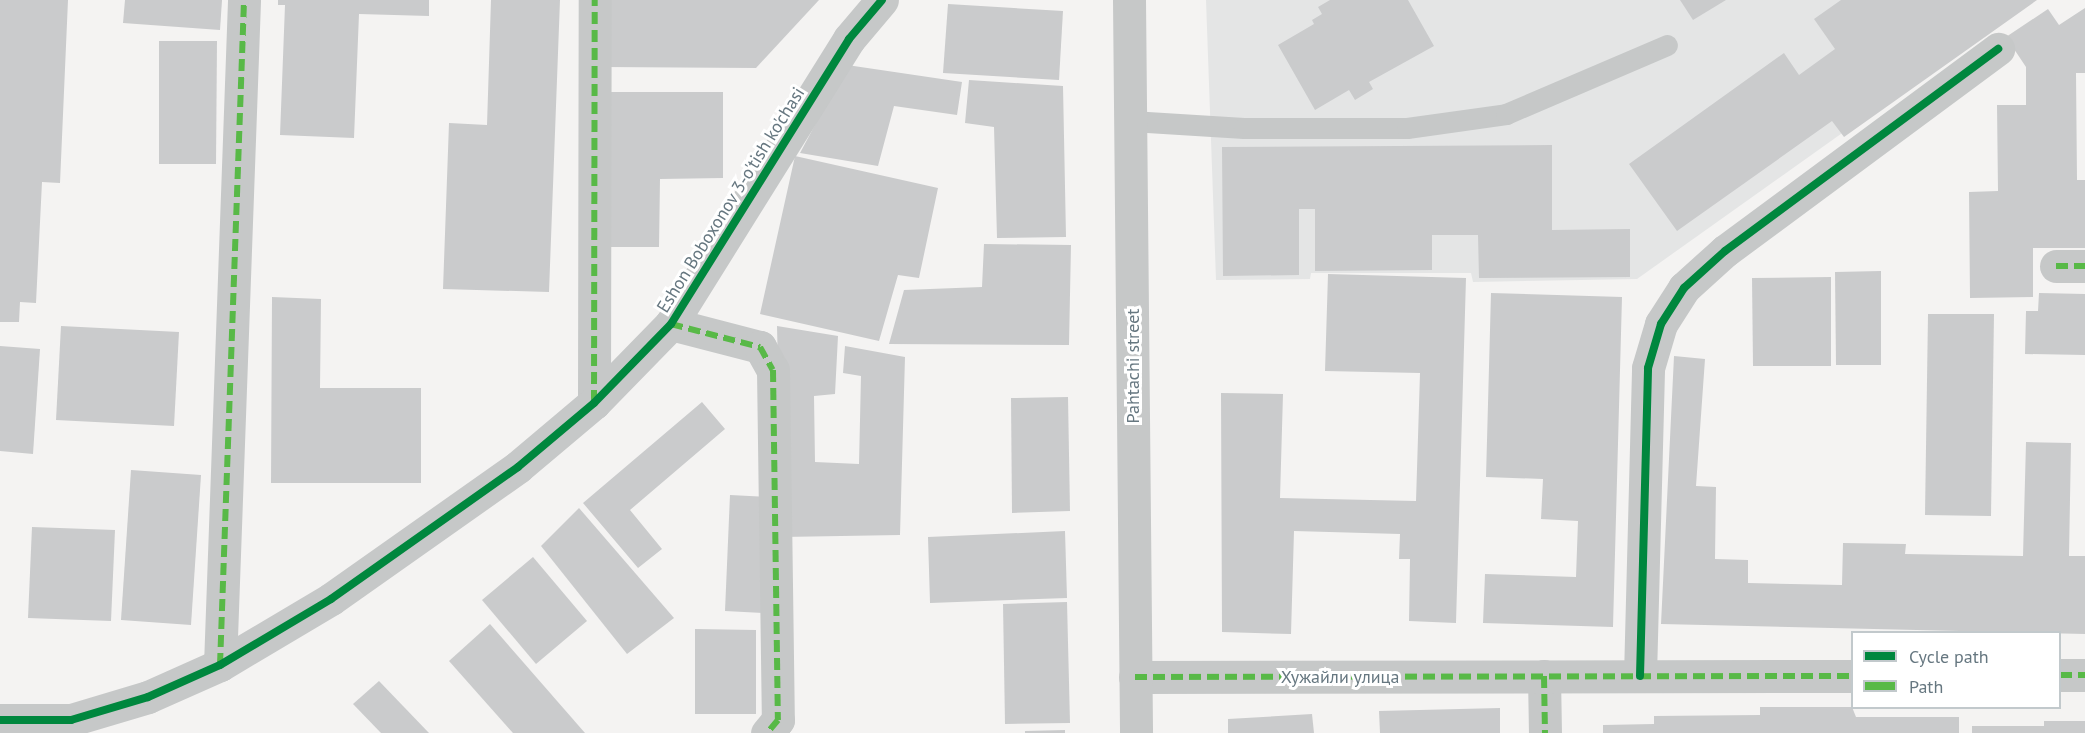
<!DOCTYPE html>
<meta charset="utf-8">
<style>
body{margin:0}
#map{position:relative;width:2085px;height:733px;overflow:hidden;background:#f4f3f2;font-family:"PT Sans",sans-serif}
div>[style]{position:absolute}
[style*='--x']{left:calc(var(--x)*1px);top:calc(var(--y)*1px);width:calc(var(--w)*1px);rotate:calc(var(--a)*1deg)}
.built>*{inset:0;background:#e4e5e5}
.building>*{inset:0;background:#cacbcc}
.service>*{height:21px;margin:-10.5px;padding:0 10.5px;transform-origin:10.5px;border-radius:10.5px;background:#c6c8c8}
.minor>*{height:33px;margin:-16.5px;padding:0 16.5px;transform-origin:16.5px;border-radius:16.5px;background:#c6c8c8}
.tertiary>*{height:33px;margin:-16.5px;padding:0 16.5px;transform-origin:16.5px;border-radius:16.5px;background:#c6c8c8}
.quiet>*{height:6px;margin-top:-3px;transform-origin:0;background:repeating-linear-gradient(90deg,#58b947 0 12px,transparent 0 18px)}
.cycleway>*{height:8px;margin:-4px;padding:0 4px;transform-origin:4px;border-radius:4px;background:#00873e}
span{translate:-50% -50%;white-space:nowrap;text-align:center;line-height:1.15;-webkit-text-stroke:6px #fff;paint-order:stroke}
.street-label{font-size:18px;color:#667780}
.legend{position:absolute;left:1851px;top:631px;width:210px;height:78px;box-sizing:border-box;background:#fff;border:2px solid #c2c9cc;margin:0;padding:8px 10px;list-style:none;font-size:18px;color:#667780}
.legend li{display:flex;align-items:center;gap:12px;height:30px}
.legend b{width:30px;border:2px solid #c2c9cc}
</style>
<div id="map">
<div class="built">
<i style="clip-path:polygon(1206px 0,2029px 0,1637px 279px,1473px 282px,1471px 273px,1311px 273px,1310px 279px,1216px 280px)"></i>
</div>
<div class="building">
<i style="clip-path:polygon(0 0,68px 0,60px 183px,42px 182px,36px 303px,20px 302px,19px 322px,0 322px)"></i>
<i style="clip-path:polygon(125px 0,222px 0,220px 30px,123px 23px)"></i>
<i style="clip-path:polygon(278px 0,429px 0,429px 16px,359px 14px,354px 138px,280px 135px,285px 5px,278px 5px)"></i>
<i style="clip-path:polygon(491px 0,560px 0,549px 292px,443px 289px,449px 123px,487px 125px)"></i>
<i style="clip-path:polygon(605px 0,819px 0,756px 68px,604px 67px)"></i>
<i style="clip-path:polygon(1330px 0,1408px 0,1434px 46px,1369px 82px,1373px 89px,1355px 100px,1349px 90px,1315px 110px,1278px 45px,1314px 24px,1312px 20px,1322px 14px,1318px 7px)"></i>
<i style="clip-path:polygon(1680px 0,1726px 0,1693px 20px)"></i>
<i style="clip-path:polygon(1841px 0,2037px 0,1844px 137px,1832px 121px,1677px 231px,1629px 164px,1784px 53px,1799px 75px,1835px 49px,1814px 19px)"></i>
<i style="clip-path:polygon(948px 4px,1063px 11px,1059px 80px,943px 73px)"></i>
<i style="clip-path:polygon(2085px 8px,2085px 73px,2076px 73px,2077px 180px,2085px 180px,2085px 248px,2033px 248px,2033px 297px,1970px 298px,1969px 192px,1998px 191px,1997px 105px,2026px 105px,2026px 67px,2006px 37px,2048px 9px,2059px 25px)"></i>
<i style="clip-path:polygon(159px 41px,217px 41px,216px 164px,159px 164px)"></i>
<i style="clip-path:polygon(847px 65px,962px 82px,957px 115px,894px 106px,878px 166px,800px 153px)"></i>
<i style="clip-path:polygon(969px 80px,1063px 86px,1066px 237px,997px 238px,994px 127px,965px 123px)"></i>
<i style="clip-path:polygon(601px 92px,723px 92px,723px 178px,660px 179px,659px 247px,601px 247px)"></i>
<i style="clip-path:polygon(1552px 145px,1552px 230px,1630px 229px,1630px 277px,1479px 278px,1478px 235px,1432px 235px,1432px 270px,1315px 271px,1315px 209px,1299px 209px,1299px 275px,1223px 276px,1222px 147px)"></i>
<i style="clip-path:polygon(795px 156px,938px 188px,919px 278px,898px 275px,879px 341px,760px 314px)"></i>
<i style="clip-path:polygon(984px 244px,1071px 245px,1069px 345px,889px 344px,904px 290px,982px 287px)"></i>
<i style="clip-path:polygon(1881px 271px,1881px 365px,1836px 365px,1835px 272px)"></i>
<i style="clip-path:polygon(1328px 274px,1466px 278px,1456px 623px,1409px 621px,1410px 559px,1399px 559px,1400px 534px,1294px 531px,1291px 634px,1222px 632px,1221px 393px,1283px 394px,1280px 498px,1416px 501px,1420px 373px,1325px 371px)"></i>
<i style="clip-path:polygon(1831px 277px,1831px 366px,1753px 366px,1752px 278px)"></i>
<i style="clip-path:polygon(1491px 293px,1622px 297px,1613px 627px,1483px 623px,1485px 574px,1576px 577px,1578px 521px,1541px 519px,1543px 479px,1486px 477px)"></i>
<i style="clip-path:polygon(2039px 293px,2085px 294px,2085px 355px,2025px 354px,2026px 311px,2038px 311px)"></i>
<i style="clip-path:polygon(272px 297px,321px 299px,320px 388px,421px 388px,421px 483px,271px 483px)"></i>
<i style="clip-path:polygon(1928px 314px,1994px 314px,1991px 516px,1925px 515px)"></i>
<i style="clip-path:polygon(61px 326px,179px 332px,174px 426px,56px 420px)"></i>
<i style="clip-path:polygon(777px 326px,838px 336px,835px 394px,814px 396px,815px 462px,859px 464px,861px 376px,843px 373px,845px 346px,905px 357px,900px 535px,782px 537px)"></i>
<i style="clip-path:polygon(0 346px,40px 349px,33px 454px,0 451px)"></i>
<i style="clip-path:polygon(1674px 356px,1705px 359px,1696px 486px,1716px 487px,1715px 559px,1748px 560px,1748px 583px,1842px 585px,1843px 543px,1906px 544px,1905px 554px,2023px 556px,2026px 442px,2071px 443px,2069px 556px,2085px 556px,2085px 634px,1661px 624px)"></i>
<i style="clip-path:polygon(1068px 397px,1070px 511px,1012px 513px,1011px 398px)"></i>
<i style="clip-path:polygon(702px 402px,725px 429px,630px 510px,662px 549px,638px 568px,583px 503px)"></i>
<i style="clip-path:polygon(131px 470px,201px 475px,191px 625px,121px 620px)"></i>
<i style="clip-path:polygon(730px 495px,768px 497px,763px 613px,725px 611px)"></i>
<i style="clip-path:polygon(579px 508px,674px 618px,627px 654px,541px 546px)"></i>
<i style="clip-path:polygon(32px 527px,115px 530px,111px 621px,28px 618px)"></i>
<i style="clip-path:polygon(1065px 531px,1067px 598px,930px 603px,928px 537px)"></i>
<i style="clip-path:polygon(533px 557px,587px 621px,536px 664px,482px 600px)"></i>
<i style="clip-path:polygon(1067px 602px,1070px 723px,1005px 724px,1003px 604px)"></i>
<i style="clip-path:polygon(490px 624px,585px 733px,513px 733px,449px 661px)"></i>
<i style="clip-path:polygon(695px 629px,756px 630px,756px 714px,695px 714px)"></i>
<i style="clip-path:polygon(379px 681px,429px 733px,381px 733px,353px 704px)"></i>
<i style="clip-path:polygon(1760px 707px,1852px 707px,1856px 717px,1959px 717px,1959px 733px,1603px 733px,1603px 725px,1654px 724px,1654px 716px,1760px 715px)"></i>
<i style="clip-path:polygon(1500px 708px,1500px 733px,1380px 733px,1379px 711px)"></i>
<i style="clip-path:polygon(1312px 714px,1314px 733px,1228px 733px,1228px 719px)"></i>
<i style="clip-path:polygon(2044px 721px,2085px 721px,2085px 733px,1972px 733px,1972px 726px,2044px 726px)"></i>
<i style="clip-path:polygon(1065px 730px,1065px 733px,1025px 733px,1025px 731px)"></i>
</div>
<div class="service">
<i style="--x:1131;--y:121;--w:113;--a:3.5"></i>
<i style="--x:1244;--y:128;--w:163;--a:0"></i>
<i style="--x:1407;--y:128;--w:100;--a:-8"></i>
<i style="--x:1506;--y:114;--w:175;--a:-23.2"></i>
</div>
<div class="minor">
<i style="--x:2056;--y:266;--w:29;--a:0"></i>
<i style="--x:671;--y:324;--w:92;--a:14.5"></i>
<i style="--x:760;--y:347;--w:26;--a:61"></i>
<i style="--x:773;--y:370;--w:350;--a:89.2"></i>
<i style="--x:778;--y:720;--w:17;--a:130"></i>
<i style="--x:594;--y:403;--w:403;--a:-89.9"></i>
<i style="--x:220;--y:665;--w:665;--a:-87.93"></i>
<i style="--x:2060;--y:675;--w:25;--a:0"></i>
<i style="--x:1544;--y:676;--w:57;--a:89"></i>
<i style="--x:1640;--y:676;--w:308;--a:-88.5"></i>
<i style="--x:1648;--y:368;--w:46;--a:-73.5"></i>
<i style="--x:1661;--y:324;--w:43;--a:-57.4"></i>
<i style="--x:1684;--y:288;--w:55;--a:-42.1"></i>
<i style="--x:1725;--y:251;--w:340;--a:-36.5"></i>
<i style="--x:1135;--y:677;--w:717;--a:-0.08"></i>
<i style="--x:0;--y:720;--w:71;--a:0"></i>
<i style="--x:71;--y:720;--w:80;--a:-16.6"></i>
<i style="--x:148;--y:697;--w:79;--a:-24"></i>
<i style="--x:220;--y:665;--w:129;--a:-30.7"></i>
<i style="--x:331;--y:599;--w:229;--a:-35.2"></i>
<i style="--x:518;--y:467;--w:99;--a:-40.1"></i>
<i style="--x:594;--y:403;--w:110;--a:-45.7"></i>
<i style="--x:671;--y:324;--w:336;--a:-58"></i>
<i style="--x:849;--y:39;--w:51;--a:-49.8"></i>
</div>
<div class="tertiary">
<i style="--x:1129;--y:0;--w:733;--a:89.45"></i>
</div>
<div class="quiet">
<i style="--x:2056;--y:266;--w:29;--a:0"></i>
<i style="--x:671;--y:324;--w:92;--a:14.5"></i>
<i style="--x:760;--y:347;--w:26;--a:61"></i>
<i style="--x:773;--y:370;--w:350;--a:89.2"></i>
<i style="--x:778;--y:720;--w:17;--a:130"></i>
<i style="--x:594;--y:402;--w:402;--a:-89.9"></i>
<i style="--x:220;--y:665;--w:665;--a:-87.93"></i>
<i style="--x:2060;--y:675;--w:25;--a:0"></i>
<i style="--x:1544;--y:676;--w:57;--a:89"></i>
<i style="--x:1135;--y:677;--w:717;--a:-0.08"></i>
</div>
<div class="cycleway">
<i style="--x:1640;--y:676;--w:308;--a:-88.5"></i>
<i style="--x:1648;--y:368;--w:46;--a:-73.5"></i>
<i style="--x:1661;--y:324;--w:43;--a:-57.4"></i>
<i style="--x:1684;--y:288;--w:55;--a:-42.1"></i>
<i style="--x:1725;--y:251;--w:340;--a:-36.5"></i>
<i style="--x:0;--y:720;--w:71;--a:0"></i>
<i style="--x:71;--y:720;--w:80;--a:-16.6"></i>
<i style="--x:148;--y:697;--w:79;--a:-24"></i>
<i style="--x:220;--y:665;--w:129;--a:-30.7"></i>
<i style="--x:331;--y:599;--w:229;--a:-35.2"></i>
<i style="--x:518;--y:467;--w:99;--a:-40.1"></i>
<i style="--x:594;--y:403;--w:110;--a:-45.7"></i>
<i style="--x:671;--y:324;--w:336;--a:-58"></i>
<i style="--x:849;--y:39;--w:51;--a:-49.8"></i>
</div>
<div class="street-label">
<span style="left:731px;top:200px;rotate:-58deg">Eshon Boboxonov 3-o'tish ko'chasi</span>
<span style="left:1133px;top:366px;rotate:-90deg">Pahtachi street</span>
<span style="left:1340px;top:677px">Хужайли улица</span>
</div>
<ul class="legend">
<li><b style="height:8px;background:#00873e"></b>Cycle path</li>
<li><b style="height:8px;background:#58b947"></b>Path</li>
</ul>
</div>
